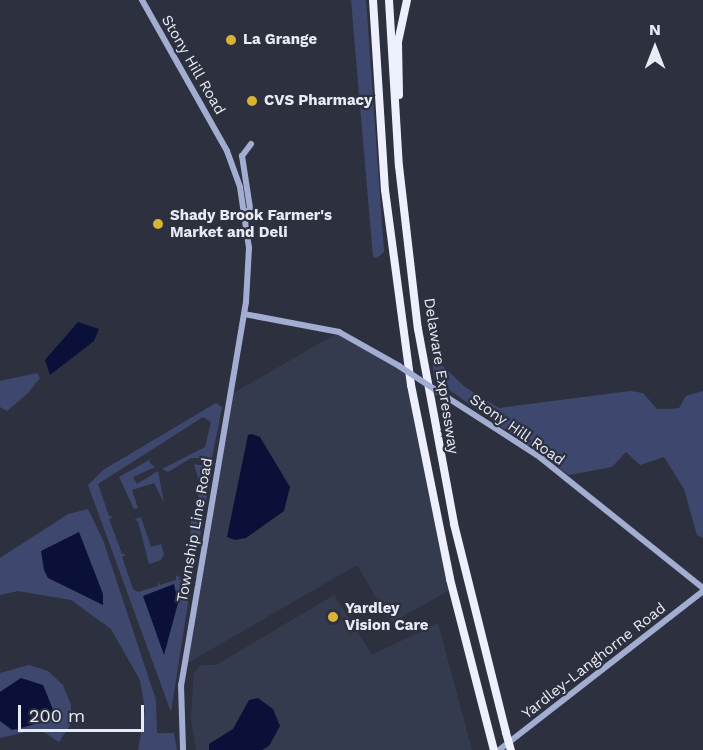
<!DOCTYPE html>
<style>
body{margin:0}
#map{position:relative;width:703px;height:750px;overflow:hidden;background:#2d313f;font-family:"Work Sans",sans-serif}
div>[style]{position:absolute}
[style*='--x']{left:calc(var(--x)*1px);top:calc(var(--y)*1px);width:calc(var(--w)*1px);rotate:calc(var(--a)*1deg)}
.built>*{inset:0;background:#353b4e}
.green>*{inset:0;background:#3e486f}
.water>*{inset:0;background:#0b1039}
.secondary>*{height:6px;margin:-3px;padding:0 3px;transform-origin:3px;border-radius:3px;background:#a2add1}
.highway>*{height:8px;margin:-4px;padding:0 4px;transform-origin:4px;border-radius:4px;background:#edf0fc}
.secondary-bridge>*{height:6px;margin:-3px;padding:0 3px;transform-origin:3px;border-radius:3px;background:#a2add1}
.highway-bridge>*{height:8px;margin:-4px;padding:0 4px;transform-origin:4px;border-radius:4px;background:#edf0fc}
.dots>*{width:16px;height:16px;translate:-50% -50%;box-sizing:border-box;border:3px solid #2d313f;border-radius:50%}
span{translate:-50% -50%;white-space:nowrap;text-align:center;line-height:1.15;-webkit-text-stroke:4.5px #2d313f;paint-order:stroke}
.poi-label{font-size:15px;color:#e8ebf5;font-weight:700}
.left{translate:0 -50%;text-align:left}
.street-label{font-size:15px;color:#e8ebf5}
.north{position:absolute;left:625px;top:18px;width:60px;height:60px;-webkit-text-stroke:4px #2d313f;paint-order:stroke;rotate:0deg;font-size:16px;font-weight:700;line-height:24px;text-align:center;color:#e8ebf5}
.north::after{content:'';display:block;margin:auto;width:21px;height:27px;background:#e8ebf5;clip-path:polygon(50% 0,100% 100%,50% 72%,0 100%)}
.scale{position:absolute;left:18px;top:705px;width:126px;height:27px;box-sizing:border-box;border:3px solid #e8ebf5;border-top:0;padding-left:8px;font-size:18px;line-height:21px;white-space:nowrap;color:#e8ebf5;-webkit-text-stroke:4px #2d313f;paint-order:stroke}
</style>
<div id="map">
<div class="built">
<i style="clip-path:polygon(339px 332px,409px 372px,452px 589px,391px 623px,357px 565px,184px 665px,230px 395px)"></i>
<i style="clip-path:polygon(334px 595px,372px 655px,438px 623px,472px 750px,196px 750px,191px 718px,194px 672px,201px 665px,216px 665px)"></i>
</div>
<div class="green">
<i style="clip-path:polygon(351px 0,366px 0,384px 252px,377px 258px,373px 257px)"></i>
<i style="clip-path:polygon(432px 356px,465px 387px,499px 408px,630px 391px,643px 393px,657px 409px,670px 409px,679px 408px,686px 396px,703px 391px,703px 538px,697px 535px,684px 489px,664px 457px,640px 465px,626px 452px,612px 467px,569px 475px,434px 379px)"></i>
<i style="clip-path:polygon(37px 373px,40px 378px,28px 393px,7px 411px,0 407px,0 381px)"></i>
<i style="clip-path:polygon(216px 403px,222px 407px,212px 458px,191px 458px,168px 472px,162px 469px,205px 447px,211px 422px,203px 417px,98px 484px,109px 516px,113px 517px,109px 519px,122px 554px,126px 555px,122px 557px,133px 589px,138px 592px,158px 586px,158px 581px,160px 585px,176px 580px,176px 575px,191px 584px,171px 712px,88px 485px,103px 470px)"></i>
<i style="clip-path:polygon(151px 459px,149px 462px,155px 467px,133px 477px,137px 484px,158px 471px,164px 503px,154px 483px,132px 490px,138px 508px,134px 509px,119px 477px)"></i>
<i style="clip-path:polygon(194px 464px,208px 467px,211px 473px,195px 566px,189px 572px,182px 568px,186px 567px,190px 547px,186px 545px,190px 544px,191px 518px,195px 518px,200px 484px)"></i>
<i style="clip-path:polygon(88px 509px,103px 540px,156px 700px,157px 733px,174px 733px,177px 750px,138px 750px,145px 710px,140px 680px,111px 629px,71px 600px,18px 591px,0 595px,0 558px,68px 514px)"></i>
<i style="clip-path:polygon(141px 517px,151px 547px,161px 544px,164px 554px,161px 560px,149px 564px,138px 521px,134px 520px)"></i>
<i style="clip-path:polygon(29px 665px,48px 671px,63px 685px,71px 705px,70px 725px,59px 742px,39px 729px,0 738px,0 721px,17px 730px,49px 719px,54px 712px,21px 678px,0 692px,0 673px)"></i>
</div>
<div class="water">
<i style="clip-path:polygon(78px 322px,99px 329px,94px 341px,50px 375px,45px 360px)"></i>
<i style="clip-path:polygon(252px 434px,260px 437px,290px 487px,284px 511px,246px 538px,235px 540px,227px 537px,248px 435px)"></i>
<i style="clip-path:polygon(79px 532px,103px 594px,103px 605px,48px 578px,44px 570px,41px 551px)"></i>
<i style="clip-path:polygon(174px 584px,178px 603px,164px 655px,143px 596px)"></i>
<i style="clip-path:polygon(21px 678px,43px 685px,54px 712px,46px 721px,12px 730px,0 721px,0 692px)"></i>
<i style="clip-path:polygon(258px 698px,273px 709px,280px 726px,269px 746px,262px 750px,209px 750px,209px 744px,233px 729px,249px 700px)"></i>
</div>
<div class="secondary">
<i style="--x:142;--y:0;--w:173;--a:60.6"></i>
<i style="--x:227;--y:151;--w:38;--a:70"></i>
<i style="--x:240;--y:187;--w:62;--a:81.6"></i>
<i style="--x:249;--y:248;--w:54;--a:93.2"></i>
<i style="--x:246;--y:302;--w:388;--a:99.6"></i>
<i style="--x:181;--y:685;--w:65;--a:88.2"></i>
<i style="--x:246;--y:215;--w:8;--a:-60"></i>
<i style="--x:250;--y:208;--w:53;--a:-98.7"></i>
<i style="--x:242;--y:156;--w:15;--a:-53"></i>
<i style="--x:244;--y:314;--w:97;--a:10.7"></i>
<i style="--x:339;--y:332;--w:69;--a:29.5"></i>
<i style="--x:434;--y:389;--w:122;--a:32.7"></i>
<i style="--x:537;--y:455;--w:213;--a:38.7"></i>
<i style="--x:499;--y:750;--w:259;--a:-37.9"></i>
</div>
<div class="highway">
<i style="--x:373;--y:0;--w:190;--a:86.4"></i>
<i style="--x:385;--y:190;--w:197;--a:82.4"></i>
<i style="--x:411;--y:385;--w:198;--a:78.6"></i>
<i style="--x:450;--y:579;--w:177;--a:75.6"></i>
<i style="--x:389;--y:0;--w:166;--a:86.6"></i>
<i style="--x:399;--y:166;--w:164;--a:83.4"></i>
<i style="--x:418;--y:329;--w:198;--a:79.5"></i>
<i style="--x:454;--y:524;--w:215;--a:76"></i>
<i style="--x:399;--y:95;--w:53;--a:-91.1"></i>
<i style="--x:398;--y:42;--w:43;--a:-77.9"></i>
</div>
<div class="secondary-bridge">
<i style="--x:399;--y:366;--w:42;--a:33.3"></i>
</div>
<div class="highway-bridge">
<i style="--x:506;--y:733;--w:18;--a:74"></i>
</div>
<div class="dots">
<i style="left:231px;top:40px;background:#d9b334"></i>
<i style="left:252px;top:101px;background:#d9b334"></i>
<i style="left:158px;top:224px;background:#d9b334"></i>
<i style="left:333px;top:617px;background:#d9b334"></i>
</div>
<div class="poi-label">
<span class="left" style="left:243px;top:40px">La Grange</span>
<span class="left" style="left:264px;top:101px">CVS Pharmacy</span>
<span class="left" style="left:170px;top:224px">Shady Brook Farmer's<br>Market and Deli</span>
<span class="left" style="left:345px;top:617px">Yardley<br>Vision Care</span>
</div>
<div class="street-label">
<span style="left:193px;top:65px;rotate:60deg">Stony Hill Road</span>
<span style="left:441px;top:376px;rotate:81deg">Delaware Expressway</span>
<span style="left:517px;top:430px;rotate:35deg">Stony Hill Road</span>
<span style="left:195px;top:530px;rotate:-80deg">Township Line Road</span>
<span style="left:594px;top:661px;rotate:-38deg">Yardley-Langhorne Road</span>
</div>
<div class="north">N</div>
<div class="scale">200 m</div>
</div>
